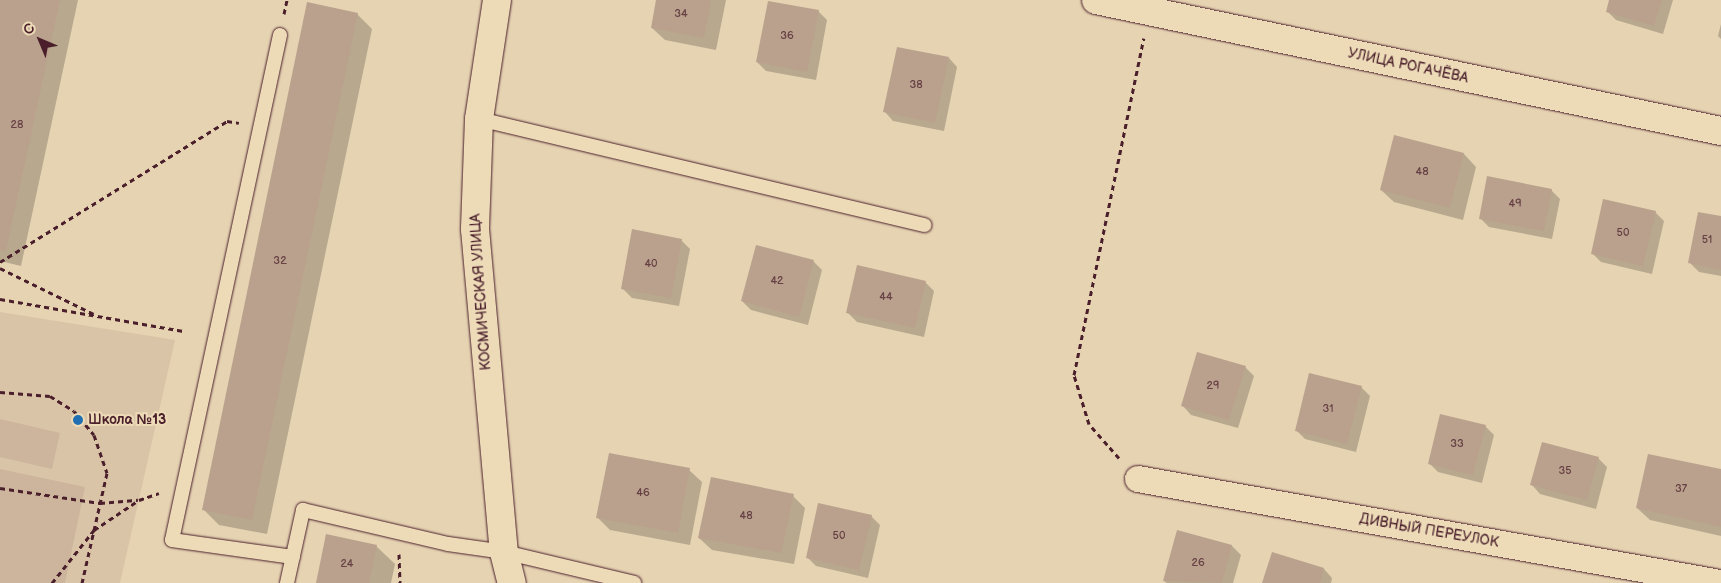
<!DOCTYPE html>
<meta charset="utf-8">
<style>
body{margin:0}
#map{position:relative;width:1721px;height:583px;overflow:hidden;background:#e6d3b2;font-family:"Balsamiq Sans",sans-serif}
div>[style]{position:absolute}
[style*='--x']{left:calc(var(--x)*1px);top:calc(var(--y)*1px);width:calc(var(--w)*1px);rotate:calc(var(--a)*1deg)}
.built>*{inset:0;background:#d9c4a7}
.green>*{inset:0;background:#ccb59c}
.shadow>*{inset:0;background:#0003}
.building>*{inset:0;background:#baa18d}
.path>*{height:3px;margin-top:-1.5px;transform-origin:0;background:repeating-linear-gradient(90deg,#4a1f2b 0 5px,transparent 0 9px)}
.roads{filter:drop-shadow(0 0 1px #4a1f2b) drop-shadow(0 0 1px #4a1f2b)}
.service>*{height:14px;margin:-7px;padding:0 7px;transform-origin:7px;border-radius:7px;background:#eddbb8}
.minor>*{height:26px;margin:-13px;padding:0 13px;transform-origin:13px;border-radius:13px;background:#eddbb8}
.tertiary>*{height:28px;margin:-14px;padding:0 14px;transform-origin:14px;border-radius:14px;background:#eddbb8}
.dots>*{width:14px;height:14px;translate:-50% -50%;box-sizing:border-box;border:2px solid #eddbb8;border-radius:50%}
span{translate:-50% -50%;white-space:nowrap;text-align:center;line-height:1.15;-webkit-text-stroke:4px #eddbb8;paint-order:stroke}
.number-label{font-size:11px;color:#664044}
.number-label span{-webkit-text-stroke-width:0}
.street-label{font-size:14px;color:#4a1f2b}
.poi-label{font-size:14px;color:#4a1f2b;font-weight:700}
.left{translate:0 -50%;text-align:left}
.north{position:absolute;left:15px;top:15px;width:50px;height:50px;-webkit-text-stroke:4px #eddbb8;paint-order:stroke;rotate:315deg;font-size:14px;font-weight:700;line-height:20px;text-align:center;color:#4a1f2b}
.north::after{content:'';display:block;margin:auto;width:18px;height:22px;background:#4a1f2b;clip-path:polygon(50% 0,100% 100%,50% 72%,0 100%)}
</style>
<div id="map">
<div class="built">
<i style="clip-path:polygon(0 312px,175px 340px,120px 583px,0 583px)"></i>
</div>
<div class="green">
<i style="clip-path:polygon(0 419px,60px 433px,52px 469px,0 457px)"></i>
<i style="clip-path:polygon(0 469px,85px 487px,65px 583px,0 583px)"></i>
</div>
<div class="shadow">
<i style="clip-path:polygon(0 0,78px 0,21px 266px,0 261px)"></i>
<i style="clip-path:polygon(658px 0,726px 0,716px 50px,665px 40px,652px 28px)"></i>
<i style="clip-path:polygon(1611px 0,1673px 0,1663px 34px,1616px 20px,1607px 11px)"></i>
<i style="clip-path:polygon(818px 11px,827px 20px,816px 80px,766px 71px,757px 62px)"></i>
<i style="clip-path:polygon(357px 14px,372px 29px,267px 534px,219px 525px,203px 509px)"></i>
<i style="clip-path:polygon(1721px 24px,1721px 39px,1718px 36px)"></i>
<i style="clip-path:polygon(949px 58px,957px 67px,944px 131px,893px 121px,885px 112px)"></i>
<i style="clip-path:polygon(1395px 137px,1464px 154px,1476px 167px,1463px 220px,1394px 202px,1381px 190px)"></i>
<i style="clip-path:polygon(1551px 190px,1560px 199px,1552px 239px,1489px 227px,1480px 218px)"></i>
<i style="clip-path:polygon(1655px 212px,1664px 221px,1652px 274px,1601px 262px,1592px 253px)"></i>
<i style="clip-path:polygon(1721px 217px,1721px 276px,1699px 272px,1690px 263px)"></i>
<i style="clip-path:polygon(681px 240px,690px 249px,679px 306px,632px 298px,623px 289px)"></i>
<i style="clip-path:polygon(813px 261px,822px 270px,808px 325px,751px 310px,742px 301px)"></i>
<i style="clip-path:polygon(925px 282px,934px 291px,924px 337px,857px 322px,848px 313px)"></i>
<i style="clip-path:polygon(1245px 367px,1254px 376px,1238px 428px,1191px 415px,1183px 406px)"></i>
<i style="clip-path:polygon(1361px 387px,1370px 396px,1356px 452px,1305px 439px,1296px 430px)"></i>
<i style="clip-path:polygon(1485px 426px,1494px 435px,1482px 483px,1438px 472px,1429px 463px)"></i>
<i style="clip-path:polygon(1598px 458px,1607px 467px,1596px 509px,1540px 494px,1532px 485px)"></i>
<i style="clip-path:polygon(689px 470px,702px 482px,690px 545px,610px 530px,597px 517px)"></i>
<i style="clip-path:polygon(1721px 471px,1721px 536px,1650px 520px,1637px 508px)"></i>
<i style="clip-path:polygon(793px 496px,805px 508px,794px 564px,712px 550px,699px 538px)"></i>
<i style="clip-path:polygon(871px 516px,880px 525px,868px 578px,816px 566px,807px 557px)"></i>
<i style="clip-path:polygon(1178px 532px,1232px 546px,1241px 555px,1233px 583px,1167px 583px,1164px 581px)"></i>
<i style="clip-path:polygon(376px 546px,395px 564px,391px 583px,318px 583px)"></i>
<i style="clip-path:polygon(1324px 569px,1332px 578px,1331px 583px,1264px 583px)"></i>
</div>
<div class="building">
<i style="clip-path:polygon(0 0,60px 0,6px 251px,0 250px)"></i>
<i style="clip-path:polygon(656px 0,711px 0,704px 38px,651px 28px)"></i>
<i style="clip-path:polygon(1609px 0,1662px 0,1654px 26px,1606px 12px)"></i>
<i style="clip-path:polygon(768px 1px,819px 10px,807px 72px,756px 62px)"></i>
<i style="clip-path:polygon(307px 2px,358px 13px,252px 520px,202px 510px)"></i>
<i style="clip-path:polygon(897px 47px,949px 57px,935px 123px,883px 112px)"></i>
<i style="clip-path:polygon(1394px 135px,1464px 153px,1450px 208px,1380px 190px)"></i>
<i style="clip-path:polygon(1487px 176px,1552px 189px,1544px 231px,1479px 219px)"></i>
<i style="clip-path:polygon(1603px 199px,1656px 211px,1643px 266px,1591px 254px)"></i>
<i style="clip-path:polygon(1698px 212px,1721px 216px,1721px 270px,1688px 263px)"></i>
<i style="clip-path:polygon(632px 229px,682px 239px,671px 298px,621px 289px)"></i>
<i style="clip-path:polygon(756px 245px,814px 260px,799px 317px,741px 301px)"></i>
<i style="clip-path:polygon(857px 265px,926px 281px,915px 328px,846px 313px)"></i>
<i style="clip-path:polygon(1197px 352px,1246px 366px,1229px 420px,1181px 406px)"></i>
<i style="clip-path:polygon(1309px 373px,1362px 386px,1347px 444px,1295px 431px)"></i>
<i style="clip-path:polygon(1440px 414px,1486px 425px,1473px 475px,1428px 464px)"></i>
<i style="clip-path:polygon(1542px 442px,1599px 457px,1587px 500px,1530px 485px)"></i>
<i style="clip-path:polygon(609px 453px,690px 468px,678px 533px,596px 518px)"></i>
<i style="clip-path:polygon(1648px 454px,1721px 469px,1721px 527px,1636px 508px)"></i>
<i style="clip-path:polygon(711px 477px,794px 494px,781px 553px,698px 538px)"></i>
<i style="clip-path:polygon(818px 503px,872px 515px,859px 570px,806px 558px)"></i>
<i style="clip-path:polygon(1177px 530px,1232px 545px,1222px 583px,1163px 581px)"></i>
<i style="clip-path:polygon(326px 534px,377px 545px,369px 583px,316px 583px)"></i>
<i style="clip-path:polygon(1272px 552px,1324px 568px,1320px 583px,1262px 583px)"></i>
</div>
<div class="path">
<i style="--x:284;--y:14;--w:14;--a:-78"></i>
<i style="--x:0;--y:262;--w:267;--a:-31.8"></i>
<i style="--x:227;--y:121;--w:12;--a:9"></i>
<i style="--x:0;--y:268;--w:107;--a:26.1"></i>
<i style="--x:0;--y:299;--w:186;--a:9.9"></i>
<i style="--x:0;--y:392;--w:50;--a:4.6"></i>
<i style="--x:50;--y:396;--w:28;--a:32"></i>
<i style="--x:74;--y:411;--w:31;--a:50"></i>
<i style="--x:94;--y:435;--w:40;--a:71.1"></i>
<i style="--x:107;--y:473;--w:113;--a:102.8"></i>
<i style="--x:1119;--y:458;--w:45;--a:-131.4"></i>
<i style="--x:1089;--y:424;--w:51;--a:-107"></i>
<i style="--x:1074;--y:375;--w:344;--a:-78.3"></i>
<i style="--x:0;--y:488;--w:101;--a:8.5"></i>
<i style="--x:100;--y:503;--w:38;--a:-5"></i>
<i style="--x:399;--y:554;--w:29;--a:88"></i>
<i style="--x:52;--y:583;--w:68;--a:-51.6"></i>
<i style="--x:94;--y:530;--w:54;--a:-33.7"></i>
<i style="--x:139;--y:500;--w:21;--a:-19"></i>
</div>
<div class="roads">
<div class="service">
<i style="--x:280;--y:35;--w:516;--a:102.07"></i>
<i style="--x:172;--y:540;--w:122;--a:8"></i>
<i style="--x:479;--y:119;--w:458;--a:13.4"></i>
<i style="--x:287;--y:583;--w:75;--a:-77.6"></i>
<i style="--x:303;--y:510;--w:149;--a:13.2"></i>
<i style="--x:448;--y:544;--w:57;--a:8.1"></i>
<i style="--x:504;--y:552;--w:134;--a:13.4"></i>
</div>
<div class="minor">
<i style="--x:1138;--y:479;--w:591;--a:10.13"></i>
</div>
<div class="tertiary">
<i style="--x:497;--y:0;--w:120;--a:98.6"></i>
<i style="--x:479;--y:119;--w:110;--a:92.1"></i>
<i style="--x:475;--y:229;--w:324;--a:84.9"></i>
<i style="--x:504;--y:552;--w:32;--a:76"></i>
<i style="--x:1096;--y:0;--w:639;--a:11.84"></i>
</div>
</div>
<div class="dots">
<i style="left:78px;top:420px;background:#1f6fb2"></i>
</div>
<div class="number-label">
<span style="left:681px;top:14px">34</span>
<span style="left:787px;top:36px">36</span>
<span style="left:916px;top:85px">38</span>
<span style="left:17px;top:125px">28</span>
<span style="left:1422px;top:172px">48</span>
<span style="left:1515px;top:204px">49</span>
<span style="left:1623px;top:233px">50</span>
<span style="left:1707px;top:240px">51</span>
<span style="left:280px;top:261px">32</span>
<span style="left:651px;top:264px">40</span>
<span style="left:777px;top:281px">42</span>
<span style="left:886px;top:297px">44</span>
<span style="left:1213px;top:386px">29</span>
<span style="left:1328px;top:409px">31</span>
<span style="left:1457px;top:444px">33</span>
<span style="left:1565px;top:471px">35</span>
<span style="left:1681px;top:489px">37</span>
<span style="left:643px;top:493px">46</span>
<span style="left:746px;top:516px">48</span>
<span style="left:839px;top:536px">50</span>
<span style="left:1198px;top:563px">26</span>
<span style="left:347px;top:564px">24</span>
</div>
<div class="street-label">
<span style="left:1408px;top:66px;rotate:12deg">УЛИЦА РОГАЧЁВА</span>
<span style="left:481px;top:292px;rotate:-94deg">КОСМИЧЕСКАЯ УЛИЦА</span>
<span style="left:1429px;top:531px;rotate:10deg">ДИВНЫЙ ПЕРЕУЛОК</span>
</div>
<div class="poi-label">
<span class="left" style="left:88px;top:420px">Школа №13</span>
</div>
<div class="north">С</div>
</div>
